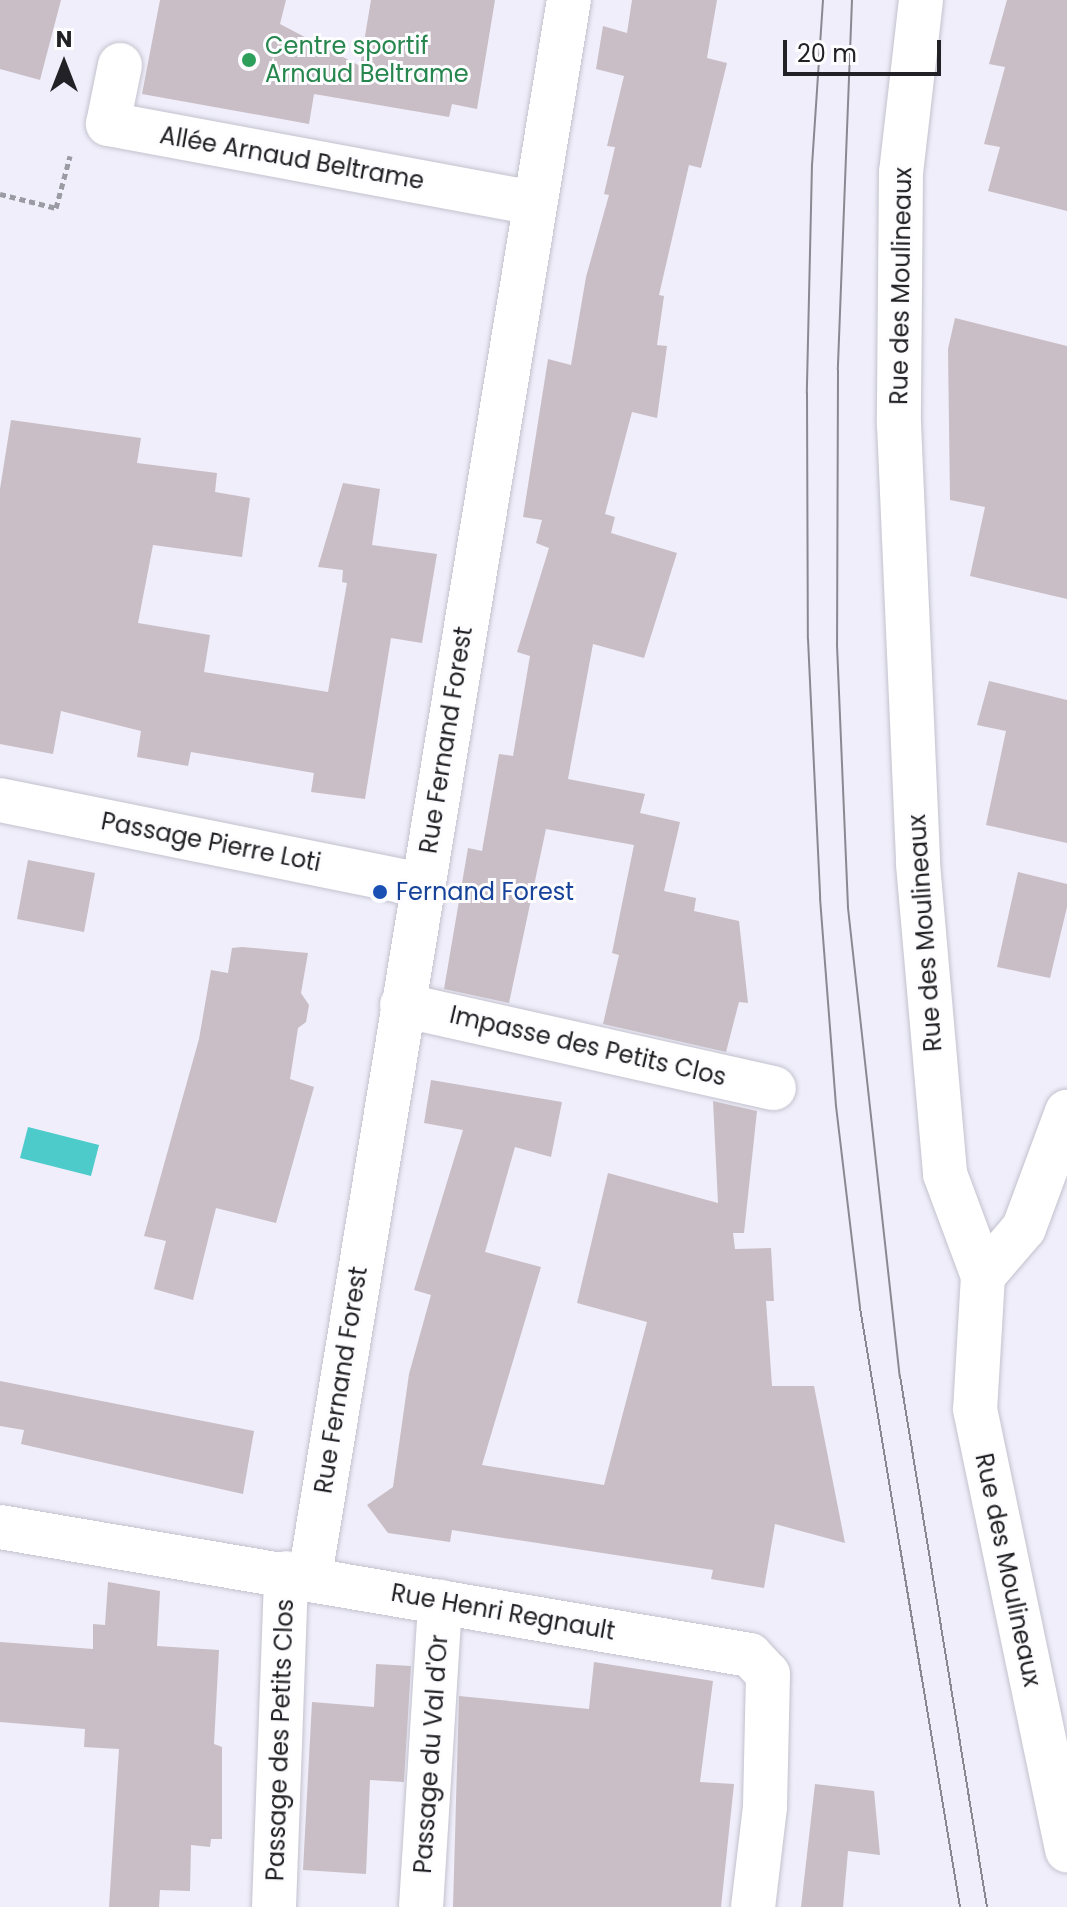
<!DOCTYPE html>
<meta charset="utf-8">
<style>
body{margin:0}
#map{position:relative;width:1067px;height:1907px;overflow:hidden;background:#efeefa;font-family:Poppins,sans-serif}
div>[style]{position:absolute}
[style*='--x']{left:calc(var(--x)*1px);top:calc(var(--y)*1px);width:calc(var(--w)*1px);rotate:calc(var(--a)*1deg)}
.water>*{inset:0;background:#4dcbcb}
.building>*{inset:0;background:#c9bec5}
.path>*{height:5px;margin-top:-2.5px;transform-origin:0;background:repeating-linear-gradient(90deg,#9b9ba4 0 6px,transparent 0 10px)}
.roads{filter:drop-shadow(0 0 2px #c3c2ce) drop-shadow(0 0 2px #c3c2ce)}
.minor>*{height:44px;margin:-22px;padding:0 22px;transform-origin:22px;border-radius:22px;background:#fff}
.tram>*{height:2px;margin:-1px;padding:0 1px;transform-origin:1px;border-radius:1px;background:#8a8991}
.dots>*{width:22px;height:22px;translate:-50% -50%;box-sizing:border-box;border:4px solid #fdfdff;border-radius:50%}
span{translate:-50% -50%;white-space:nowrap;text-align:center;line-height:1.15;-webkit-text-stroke:6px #fdfdff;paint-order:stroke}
.leisure-label{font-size:24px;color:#27864d}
.left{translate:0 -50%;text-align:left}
.street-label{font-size:24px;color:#222226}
.transit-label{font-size:24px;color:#164399}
.north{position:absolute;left:24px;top:24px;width:80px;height:80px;-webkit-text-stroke:6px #fdfdff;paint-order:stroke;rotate:0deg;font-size:22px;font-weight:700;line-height:32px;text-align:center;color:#222226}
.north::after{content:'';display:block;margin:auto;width:28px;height:36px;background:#222226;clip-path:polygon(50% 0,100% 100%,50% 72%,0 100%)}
.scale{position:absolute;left:783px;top:40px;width:158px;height:36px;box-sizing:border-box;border:4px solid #222226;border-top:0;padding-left:10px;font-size:24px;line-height:28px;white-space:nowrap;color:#222226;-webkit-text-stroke:6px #fdfdff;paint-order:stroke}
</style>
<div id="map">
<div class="water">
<i style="clip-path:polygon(28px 1127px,99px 1145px,91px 1176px,20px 1158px)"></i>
</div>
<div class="building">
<i style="clip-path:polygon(0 0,61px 0,40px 80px,0 69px)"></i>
<i style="clip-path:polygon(160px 0,286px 0,280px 24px,360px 66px,371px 0,495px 0,477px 109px,452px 104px,449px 117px,314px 94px,309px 124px,142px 94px)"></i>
<i style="clip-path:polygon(632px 0,717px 0,707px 58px,727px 63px,701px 168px,689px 165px,659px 295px,664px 296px,657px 345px,667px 346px,657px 418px,632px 412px,605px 514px,615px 517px,611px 533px,677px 553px,644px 658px,593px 644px,568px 779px,645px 794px,640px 813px,680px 822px,664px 891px,696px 898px,694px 911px,739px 921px,748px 1003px,739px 1002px,726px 1052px,603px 1024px,619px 955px,612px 953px,634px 845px,546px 829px,509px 1003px,444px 989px,468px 848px,482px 851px,499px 754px,513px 756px,530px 656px,517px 652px,549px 548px,536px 543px,542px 520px,523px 517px,548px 359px,571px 365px,586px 277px,609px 195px,604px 194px,615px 147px,607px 146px,624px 76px,596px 69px,603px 26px,627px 33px)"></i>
<i style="clip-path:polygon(1007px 0,1067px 0,1067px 211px,988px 191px,1000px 147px,984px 144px,1005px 67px,989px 64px)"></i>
<i style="clip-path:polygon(955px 318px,1067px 346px,1067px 599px,970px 576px,985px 507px,950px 500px,948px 349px)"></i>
<i style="clip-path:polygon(11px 420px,141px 438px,137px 463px,217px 473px,215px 492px,250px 498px,242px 557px,153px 545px,138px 623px,210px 635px,204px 672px,328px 692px,347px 583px,342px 582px,343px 570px,318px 567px,343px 483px,380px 489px,372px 545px,437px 554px,422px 643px,391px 638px,365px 799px,311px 792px,314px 773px,191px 752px,188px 766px,137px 757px,141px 731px,61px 711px,53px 754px,0 744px,0 489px)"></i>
<i style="clip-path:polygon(989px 681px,1067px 700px,1067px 843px,986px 825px,1006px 731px,977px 725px)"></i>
<i style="clip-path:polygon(28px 860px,95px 873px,84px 932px,17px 919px)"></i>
<i style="clip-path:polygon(1018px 872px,1067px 884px,1067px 907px,1050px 978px,997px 967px)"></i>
<i style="clip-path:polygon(242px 947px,308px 953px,301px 993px,309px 1005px,306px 1022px,298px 1028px,290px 1079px,314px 1087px,276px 1223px,216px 1208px,193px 1300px,154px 1289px,166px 1241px,144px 1236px,199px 1039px,211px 970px,228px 973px,232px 948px)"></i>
<i style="clip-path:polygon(431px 1080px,562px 1102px,551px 1157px,515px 1147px,485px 1252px,541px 1267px,482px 1465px,604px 1485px,647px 1322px,577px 1303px,608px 1173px,718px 1203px,713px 1101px,757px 1111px,744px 1233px,733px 1233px,735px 1249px,771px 1248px,774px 1301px,766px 1301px,772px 1386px,814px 1386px,845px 1543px,775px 1524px,764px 1588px,711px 1579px,713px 1570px,452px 1530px,450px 1542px,388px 1533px,367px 1505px,393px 1487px,409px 1374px,431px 1295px,414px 1290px,463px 1130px,424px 1123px)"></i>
<i style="clip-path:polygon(0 1381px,254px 1431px,243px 1494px,21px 1444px,24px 1430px,0 1426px)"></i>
<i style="clip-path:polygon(108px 1582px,160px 1591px,157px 1646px,219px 1650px,214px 1744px,222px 1747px,222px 1839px,211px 1839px,210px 1847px,191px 1845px,190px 1891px,160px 1890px,159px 1907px,109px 1907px,119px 1749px,84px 1747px,85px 1729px,0 1722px,0 1642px,93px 1649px,93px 1624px,105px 1625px)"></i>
<i style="clip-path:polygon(594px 1662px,713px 1681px,700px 1782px,734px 1784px,721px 1907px,453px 1907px,459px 1696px,589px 1709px)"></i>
<i style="clip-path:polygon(376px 1664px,411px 1666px,404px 1782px,370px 1780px,366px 1874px,303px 1870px,312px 1702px,374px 1707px)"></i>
<i style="clip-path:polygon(815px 1784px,874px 1791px,880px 1855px,848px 1851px,843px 1907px,801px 1907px)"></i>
</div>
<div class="path">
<i style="--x:0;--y:194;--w:58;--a:14"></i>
<i style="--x:56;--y:208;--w:54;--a:-74.9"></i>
</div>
<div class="roads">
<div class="minor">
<i style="--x:921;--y:0;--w:173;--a:96.6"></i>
<i style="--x:901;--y:172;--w:252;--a:90.5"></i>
<i style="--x:899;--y:424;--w:440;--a:87.5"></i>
<i style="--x:918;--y:864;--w:311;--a:85"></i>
<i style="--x:945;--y:1174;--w:109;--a:69.6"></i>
<i style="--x:983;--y:1276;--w:133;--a:93.4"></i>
<i style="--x:975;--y:1409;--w:451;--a:78.2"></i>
<i style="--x:120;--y:65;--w:60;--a:101.5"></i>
<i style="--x:108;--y:124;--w:434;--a:10.5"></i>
<i style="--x:0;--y:800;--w:430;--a:11.4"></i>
<i style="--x:402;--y:1005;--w:381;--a:12.6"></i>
<i style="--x:983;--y:1276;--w:63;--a:-49.5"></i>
<i style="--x:1024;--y:1228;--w:124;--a:-69.7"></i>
<i style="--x:0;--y:1527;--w:761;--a:9.69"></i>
<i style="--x:750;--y:1655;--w:26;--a:47"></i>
<i style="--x:768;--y:1674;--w:133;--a:91.3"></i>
<i style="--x:765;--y:1807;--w:101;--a:96.8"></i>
<i style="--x:310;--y:1576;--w:1597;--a:-80.67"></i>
<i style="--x:274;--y:1907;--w:334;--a:-87.9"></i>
<i style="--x:421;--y:1907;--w:306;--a:-86.4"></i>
</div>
</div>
<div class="tram">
<i style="--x:823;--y:0;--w:164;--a:93.8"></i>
<i style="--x:812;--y:164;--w:229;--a:91.3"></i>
<i style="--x:807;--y:393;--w:246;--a:89.8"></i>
<i style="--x:808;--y:639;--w:259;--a:87.3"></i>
<i style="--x:820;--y:898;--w:209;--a:85.6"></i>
<i style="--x:836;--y:1106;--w:203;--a:83.2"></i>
<i style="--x:860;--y:1308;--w:607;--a:80.52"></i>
<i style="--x:852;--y:0;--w:370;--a:92.2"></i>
<i style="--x:838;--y:370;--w:275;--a:90.2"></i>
<i style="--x:837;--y:645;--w:263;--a:87.6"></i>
<i style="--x:848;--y:908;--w:471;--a:83.7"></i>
<i style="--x:900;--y:1376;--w:538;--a:80.7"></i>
</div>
<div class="dots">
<i style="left:249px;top:60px;background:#2e9e5b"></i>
<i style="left:380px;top:892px;background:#1a4fb4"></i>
</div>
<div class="leisure-label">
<span class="left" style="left:265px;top:60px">Centre sportif<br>Arnaud Beltrame</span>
</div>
<div class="street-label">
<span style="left:292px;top:158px;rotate:10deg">Allée Arnaud Beltrame</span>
<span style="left:901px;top:286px;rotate:-89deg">Rue des Moulineaux</span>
<span style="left:446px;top:740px;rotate:-81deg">Rue Fernand Forest</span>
<span style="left:211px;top:842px;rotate:11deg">Passage Pierre Loti</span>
<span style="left:925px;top:933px;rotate:-94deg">Rue des Moulineaux</span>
<span style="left:588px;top:1046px;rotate:13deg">Impasse des Petits Clos</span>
<span style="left:341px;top:1380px;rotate:-81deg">Rue Fernand Forest</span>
<span style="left:1008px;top:1570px;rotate:78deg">Rue des Moulineaux</span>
<span style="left:503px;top:1612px;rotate:10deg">Rue Henri Regnault</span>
<span style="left:280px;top:1740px;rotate:-88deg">Passage des Petits Clos</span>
<span style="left:431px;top:1754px;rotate:-86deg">Passage du Val d'Or</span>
</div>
<div class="transit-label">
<span class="left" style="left:396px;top:892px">Fernand Forest</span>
</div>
<div class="north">N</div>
<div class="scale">20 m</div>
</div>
